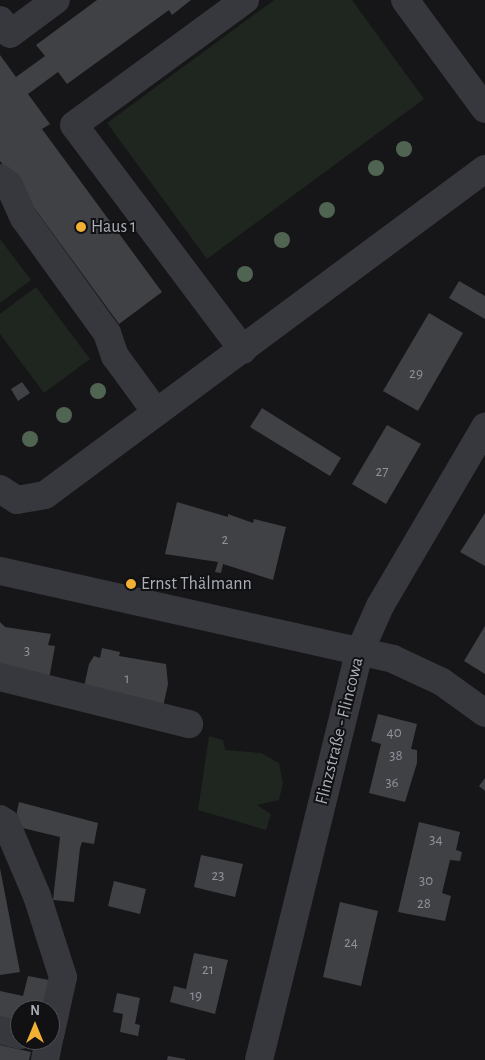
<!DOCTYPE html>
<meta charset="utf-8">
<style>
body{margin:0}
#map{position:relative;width:485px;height:1060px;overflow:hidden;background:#161618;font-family:"Alegreya Sans",sans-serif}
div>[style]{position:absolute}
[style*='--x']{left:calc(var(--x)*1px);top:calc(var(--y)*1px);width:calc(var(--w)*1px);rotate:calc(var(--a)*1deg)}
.green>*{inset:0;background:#1e261f}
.building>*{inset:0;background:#404145}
.minor>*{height:28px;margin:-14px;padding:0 14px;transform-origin:14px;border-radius:14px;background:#37383d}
.trees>*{width:16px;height:16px;margin:-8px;border-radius:50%;background:#506452}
.dots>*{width:14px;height:14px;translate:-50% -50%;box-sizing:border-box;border:2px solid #111113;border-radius:50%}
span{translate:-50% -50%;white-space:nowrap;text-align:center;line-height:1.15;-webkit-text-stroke:4px #111113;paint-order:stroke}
.number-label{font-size:15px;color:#8e929b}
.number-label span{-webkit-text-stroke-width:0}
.poi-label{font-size:18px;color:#a8adb8}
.left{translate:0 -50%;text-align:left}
.street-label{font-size:18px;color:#a8adb8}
.north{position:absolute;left:10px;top:1000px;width:50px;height:50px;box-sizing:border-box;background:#111113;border:1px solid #4d4f55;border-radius:50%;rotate:0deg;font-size:14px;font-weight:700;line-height:20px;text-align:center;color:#a8adb8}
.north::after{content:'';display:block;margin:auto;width:18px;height:22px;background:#f2b134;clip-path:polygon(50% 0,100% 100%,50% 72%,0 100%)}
</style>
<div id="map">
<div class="green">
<i style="clip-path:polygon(274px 0,352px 0,424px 99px,207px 259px,107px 123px)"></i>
<i style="clip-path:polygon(0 239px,31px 280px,0 303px)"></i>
<i style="clip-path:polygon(36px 287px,90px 359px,44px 393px,0 334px,0 314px)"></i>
<i style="clip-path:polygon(209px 736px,223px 740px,225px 750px,261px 753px,279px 763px,283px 783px,279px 800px,257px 805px,271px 814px,266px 830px,198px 810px)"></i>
</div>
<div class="building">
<i style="clip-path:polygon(97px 0,191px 0,172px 15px,169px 10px,67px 84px,58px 72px,28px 94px,50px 124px,42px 129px,162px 292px,119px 324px,0 161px,0 55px,16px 77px,45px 56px,36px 45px)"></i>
<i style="clip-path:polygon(459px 281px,485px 296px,485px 319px,449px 298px)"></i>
<i style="clip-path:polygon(429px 313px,463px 333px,418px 411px,383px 391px)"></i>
<i style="clip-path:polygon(22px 382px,30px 393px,18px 401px,11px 389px)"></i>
<i style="clip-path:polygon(262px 408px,341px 458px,330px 476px,250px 427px)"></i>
<i style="clip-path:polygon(387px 425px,421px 444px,386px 504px,352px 484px)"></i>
<i style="clip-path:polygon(177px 502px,228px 517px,228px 514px,253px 523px,254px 519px,286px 527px,273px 580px,223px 564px,221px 573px,215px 572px,218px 562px,165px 554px)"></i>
<i style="clip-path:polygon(485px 513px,485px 566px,460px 552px)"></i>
<i style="clip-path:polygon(0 622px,5px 627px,51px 634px,48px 645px,55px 646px,49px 679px,0 667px)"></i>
<i style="clip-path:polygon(485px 626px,485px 674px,464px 661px)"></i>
<i style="clip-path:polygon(102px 648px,120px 652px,119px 656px,166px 664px,168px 684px,163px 707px,84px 687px,89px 664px,94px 656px,100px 658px)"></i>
<i style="clip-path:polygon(378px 714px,417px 724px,411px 749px,417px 750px,417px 763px,405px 802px,369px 793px,381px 744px,371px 741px)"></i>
<i style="clip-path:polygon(485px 778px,485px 791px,479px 786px)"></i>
<i style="clip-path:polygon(19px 802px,98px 823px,94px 844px,82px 842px,80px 848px,74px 902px,53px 900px,60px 837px,14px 826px)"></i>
<i style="clip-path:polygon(419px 822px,460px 832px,456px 850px,462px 852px,460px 861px,450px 860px,442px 893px,451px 896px,445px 921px,398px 912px)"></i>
<i style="clip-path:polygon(201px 855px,243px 864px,235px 897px,194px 887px)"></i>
<i style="clip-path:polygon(0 868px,20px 972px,0 975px)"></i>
<i style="clip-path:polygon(114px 881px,146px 889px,140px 914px,108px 906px)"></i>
<i style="clip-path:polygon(340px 902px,378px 911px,361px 986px,323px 977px)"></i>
<i style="clip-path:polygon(194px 953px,228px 960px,215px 1014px,170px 1002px,174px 986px,186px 989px)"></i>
<i style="clip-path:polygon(28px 976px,49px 980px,42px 1010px,20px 1010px,20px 1030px,0 1024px,0 991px,23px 996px)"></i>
<i style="clip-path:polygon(117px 993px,140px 998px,135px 1024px,140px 1025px,138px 1036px,120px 1032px,123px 1014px,113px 1012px)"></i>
<i style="clip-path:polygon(0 1045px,31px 1052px,29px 1060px,0 1060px)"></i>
<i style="clip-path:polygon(168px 1056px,185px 1059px,185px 1060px,167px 1060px)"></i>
</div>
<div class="minor">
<i style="--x:405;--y:0;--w:135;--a:53.7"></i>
<i style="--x:0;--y:20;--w:17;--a:54"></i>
<i style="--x:10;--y:34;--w:57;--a:-36.5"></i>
<i style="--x:0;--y:178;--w:11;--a:38"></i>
<i style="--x:9;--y:185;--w:36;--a:66"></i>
<i style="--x:24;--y:218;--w:142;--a:54.2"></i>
<i style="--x:107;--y:333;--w:24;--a:71"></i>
<i style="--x:115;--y:356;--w:69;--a:53.8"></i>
<i style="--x:243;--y:350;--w:281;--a:-126.9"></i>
<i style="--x:74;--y:125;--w:212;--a:-36.2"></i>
<i style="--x:0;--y:489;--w:20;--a:33"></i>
<i style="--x:17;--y:500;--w:28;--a:-10"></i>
<i style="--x:45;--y:495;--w:548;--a:-36.54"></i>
<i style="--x:0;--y:571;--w:403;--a:12.6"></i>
<i style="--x:393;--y:659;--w:54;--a:25.1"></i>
<i style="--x:442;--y:682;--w:53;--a:35.8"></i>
<i style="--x:0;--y:677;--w:195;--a:14"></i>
<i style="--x:0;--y:819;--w:7;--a:34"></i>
<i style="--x:6;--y:823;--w:79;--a:67"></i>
<i style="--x:37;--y:896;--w:85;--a:72.2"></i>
<i style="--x:63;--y:977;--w:60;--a:102.4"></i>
<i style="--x:0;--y:1030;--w:21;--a:14"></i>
<i style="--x:45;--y:1060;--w:20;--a:-79"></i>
<i style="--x:259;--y:1060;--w:419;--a:-76.2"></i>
<i style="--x:359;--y:653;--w:51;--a:-65.9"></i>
<i style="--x:380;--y:606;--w:208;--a:-59.6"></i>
</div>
<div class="trees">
<i style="left:404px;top:149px"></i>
<i style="left:376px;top:168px"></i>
<i style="left:327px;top:210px"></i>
<i style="left:282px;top:240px"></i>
<i style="left:245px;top:274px"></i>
<i style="left:98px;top:391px"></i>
<i style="left:64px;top:415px"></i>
<i style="left:30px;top:439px"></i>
</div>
<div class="dots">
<i style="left:81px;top:227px;background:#f2b134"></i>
<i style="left:131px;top:584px;background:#f2b134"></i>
</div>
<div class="number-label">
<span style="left:416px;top:374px">29</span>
<span style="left:382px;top:472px">27</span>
<span style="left:225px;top:540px">2</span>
<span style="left:27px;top:651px">3</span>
<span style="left:127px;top:679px">1</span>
<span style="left:394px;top:733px">40</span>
<span style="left:396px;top:756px">38</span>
<span style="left:392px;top:783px">36</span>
<span style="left:436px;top:840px">34</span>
<span style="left:218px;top:876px">23</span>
<span style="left:426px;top:881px">30</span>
<span style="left:424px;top:904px">28</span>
<span style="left:351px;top:943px">24</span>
<span style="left:208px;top:970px">21</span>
<span style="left:196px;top:996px">19</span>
</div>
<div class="poi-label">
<span class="left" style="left:91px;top:227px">Haus 1</span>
<span class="left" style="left:141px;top:584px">Ernst Thälmann</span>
</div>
<div class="street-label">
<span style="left:340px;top:731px;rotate:-76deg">Flinzstraße - Flincowa</span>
</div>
<div class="north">N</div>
</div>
